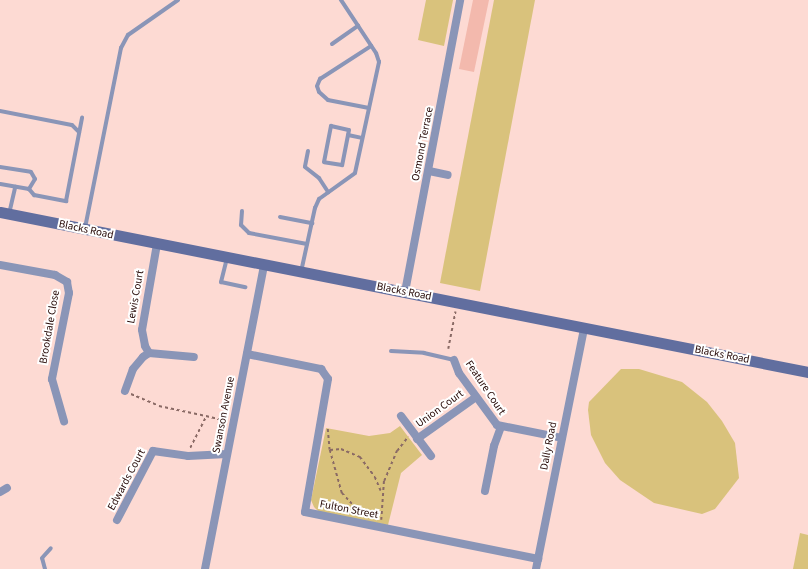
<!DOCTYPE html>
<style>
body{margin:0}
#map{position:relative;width:808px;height:569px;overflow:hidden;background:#fddad3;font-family:"Source Sans 3",sans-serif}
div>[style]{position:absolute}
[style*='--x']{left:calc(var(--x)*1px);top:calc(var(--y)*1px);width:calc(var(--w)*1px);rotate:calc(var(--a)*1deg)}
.green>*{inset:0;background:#d9c27c}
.building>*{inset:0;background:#f3b9ad}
.path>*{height:1.5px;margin-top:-0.75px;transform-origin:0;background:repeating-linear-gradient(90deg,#8a6a65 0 3px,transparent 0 6px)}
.lane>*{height:4px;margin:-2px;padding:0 2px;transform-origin:2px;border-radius:2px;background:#8a95b7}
.street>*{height:8px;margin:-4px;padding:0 4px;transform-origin:4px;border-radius:4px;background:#8a95b7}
.secondary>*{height:11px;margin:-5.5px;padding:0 5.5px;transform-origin:5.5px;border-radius:5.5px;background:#616e9f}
span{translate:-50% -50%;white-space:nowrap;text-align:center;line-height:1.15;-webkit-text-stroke:4px #fff;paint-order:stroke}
.street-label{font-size:11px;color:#240704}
</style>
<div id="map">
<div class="green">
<i style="clip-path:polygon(426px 0,453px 0,444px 46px,418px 40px)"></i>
<i style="clip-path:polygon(494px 0,535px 0,480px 291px,440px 283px)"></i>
<i style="clip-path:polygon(621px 369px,639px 369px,682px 382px,707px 402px,722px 421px,735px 443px,739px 478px,715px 509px,702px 514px,654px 503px,620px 480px,605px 463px,591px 435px,588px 410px,589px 402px)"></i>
<i style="clip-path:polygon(400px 426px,422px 455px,401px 473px,388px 525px,319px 512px,314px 507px,311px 500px,326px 428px,369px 436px,390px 433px)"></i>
<i style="clip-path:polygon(800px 533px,808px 535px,808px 569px,793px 569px)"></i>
</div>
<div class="building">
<i style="clip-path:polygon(473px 0,489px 0,474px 72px,459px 69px)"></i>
</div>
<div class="path">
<i style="--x:448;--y:349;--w:38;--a:-79"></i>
<i style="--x:131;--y:394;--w:30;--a:23"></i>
<i style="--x:159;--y:406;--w:48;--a:12"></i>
<i style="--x:328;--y:429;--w:21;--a:85"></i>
<i style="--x:330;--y:450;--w:45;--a:74.4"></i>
<i style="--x:342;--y:493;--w:18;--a:47"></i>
<i style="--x:354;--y:506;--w:25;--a:29"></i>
<i style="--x:190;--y:448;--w:36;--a:-63"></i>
<i style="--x:206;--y:416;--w:21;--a:14"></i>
<i style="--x:330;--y:450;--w:11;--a:-5"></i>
<i style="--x:341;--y:449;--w:21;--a:23"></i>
<i style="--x:360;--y:457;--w:25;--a:53"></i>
<i style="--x:375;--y:477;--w:15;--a:67"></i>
<i style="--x:381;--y:520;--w:39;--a:-86"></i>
<i style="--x:384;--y:481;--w:33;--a:-67"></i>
<i style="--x:397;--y:451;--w:18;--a:-52"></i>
</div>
<div class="lane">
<i style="--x:332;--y:44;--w:32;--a:-35"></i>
<i style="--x:369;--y:108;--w:42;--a:-169"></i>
<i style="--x:328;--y:100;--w:12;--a:-138"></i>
<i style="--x:319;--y:92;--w:6;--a:-108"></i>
<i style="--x:317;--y:86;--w:8;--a:-67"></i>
<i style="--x:320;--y:79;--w:61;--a:-32.9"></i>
<i style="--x:0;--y:111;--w:73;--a:11"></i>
<i style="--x:72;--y:125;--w:10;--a:45"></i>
<i style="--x:331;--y:126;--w:18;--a:13"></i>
<i style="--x:349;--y:130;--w:36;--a:101"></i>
<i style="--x:342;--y:165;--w:18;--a:-171"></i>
<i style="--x:324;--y:162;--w:37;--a:-79"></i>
<i style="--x:348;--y:135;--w:14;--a:12"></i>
<i style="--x:308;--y:151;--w:16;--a:101"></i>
<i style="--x:305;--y:167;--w:18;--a:38"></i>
<i style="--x:319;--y:178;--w:17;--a:57"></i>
<i style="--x:0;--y:167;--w:31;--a:9"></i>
<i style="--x:31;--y:172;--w:8;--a:60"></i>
<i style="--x:35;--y:179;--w:12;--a:121"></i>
<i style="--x:29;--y:189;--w:29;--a:-170"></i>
<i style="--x:29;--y:189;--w:8;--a:50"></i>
<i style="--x:34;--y:195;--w:33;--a:11"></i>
<i style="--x:66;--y:201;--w:85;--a:-79.1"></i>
<i style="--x:242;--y:211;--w:14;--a:94"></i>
<i style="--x:241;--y:225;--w:11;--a:45"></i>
<i style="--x:249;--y:233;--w:59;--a:10.7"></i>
<i style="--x:9;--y:214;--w:28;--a:-77"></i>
<i style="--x:280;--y:217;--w:33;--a:11"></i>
<i style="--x:85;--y:228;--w:184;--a:-78.7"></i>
<i style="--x:121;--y:48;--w:15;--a:-62"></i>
<i style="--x:128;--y:35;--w:61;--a:-35"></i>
<i style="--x:227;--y:258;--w:25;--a:104"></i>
<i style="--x:221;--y:282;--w:25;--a:12"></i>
<i style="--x:301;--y:272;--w:66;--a:-77.7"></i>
<i style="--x:315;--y:208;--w:10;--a:-66"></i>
<i style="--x:319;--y:199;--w:44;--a:-35.8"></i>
<i style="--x:355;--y:173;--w:114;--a:-77.8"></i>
<i style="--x:379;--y:62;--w:9;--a:-108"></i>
<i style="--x:376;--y:53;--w:64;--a:-123.4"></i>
<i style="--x:391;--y:351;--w:33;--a:3"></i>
<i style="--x:424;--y:353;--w:31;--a:13"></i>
<i style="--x:45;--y:569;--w:11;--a:-105"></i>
<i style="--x:42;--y:558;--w:13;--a:-48"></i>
</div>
<div class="street">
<i style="--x:429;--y:171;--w:19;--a:12"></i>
<i style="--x:157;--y:244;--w:87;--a:99.9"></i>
<i style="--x:142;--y:330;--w:16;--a:79"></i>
<i style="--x:145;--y:346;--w:8;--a:60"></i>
<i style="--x:149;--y:353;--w:45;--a:5.1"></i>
<i style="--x:0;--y:265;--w:56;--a:10.3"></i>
<i style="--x:55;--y:275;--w:14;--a:30"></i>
<i style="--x:67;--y:282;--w:11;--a:80"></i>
<i style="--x:69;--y:293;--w:88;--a:101.2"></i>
<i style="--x:52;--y:379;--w:44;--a:74.1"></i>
<i style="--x:405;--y:292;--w:297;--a:-79.3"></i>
<i style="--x:247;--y:354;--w:76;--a:11.5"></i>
<i style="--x:321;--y:369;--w:12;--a:55"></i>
<i style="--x:328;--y:379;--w:135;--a:99.8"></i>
<i style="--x:305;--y:512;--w:238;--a:11.4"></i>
<i style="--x:454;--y:360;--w:14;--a:69"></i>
<i style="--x:459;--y:373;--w:64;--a:53.8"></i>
<i style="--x:497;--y:425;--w:66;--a:11.3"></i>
<i style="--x:125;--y:391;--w:23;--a:-70"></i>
<i style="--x:133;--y:369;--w:16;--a:-50"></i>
<i style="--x:143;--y:357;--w:7;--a:-34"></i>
<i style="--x:401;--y:416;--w:50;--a:53.1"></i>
<i style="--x:417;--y:439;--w:72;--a:-35.4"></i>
<i style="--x:485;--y:491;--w:46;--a:-78.7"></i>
<i style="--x:494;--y:446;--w:20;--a:-70"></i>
<i style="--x:0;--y:492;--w:8;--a:-30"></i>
<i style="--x:117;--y:520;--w:78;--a:-62.4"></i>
<i style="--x:153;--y:451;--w:35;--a:8"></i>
<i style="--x:188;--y:456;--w:39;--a:-3"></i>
<i style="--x:205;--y:569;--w:310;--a:-79"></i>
<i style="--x:536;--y:569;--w:246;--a:-78.7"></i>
</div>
<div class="secondary">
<i style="--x:0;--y:212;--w:824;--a:11.2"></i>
</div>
<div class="street-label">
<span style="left:423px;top:144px;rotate:-79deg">Osmond Terrace</span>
<span style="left:86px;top:230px;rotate:12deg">Blacks Road</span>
<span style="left:404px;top:292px;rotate:11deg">Blacks Road</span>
<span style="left:136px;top:297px;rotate:-80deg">Lewis Court</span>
<span style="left:50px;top:327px;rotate:-80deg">Brookdale Close</span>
<span style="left:722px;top:355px;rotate:11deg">Blacks Road</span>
<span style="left:485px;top:388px;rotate:56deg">Feature Court</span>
<span style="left:440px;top:409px;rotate:-36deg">Union Court</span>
<span style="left:224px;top:415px;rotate:-79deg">Swanson Avenue</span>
<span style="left:549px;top:446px;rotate:-79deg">Dally Road</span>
<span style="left:127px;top:480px;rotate:-62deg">Edwards Court</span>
<span style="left:349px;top:510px;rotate:11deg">Fulton Street</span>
</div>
</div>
